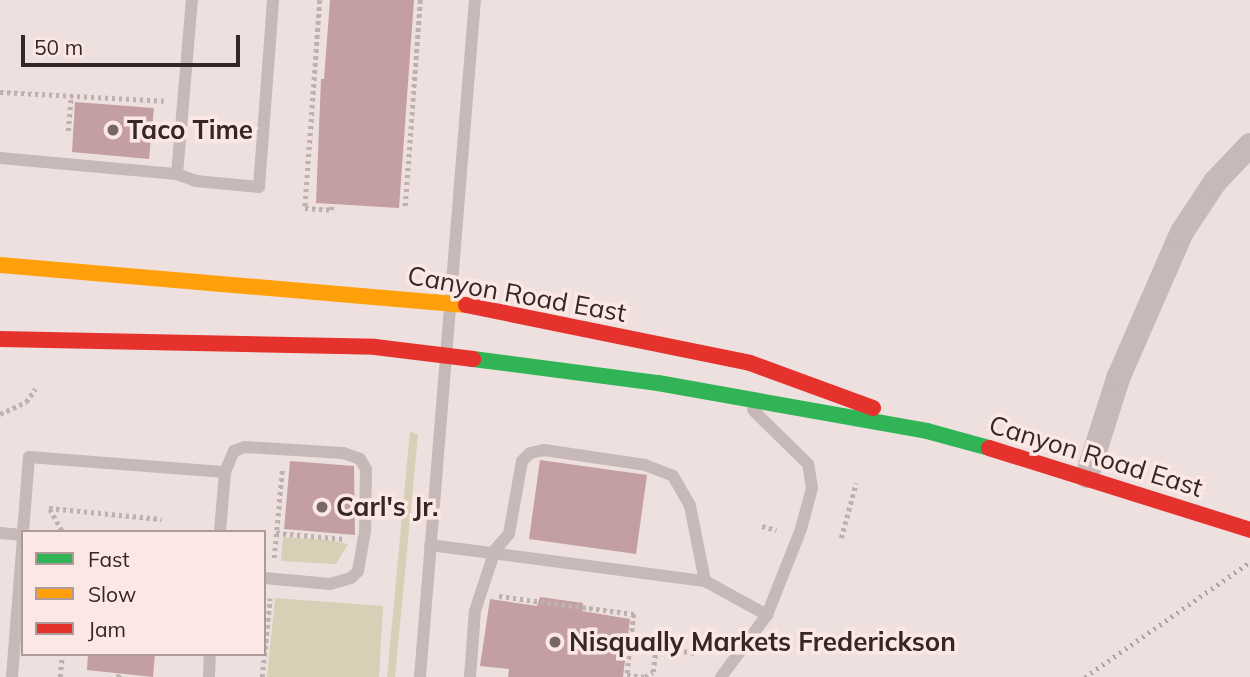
<!DOCTYPE html>
<style>
body{margin:0}
#map{position:relative;width:1250px;height:677px;overflow:hidden;background:#eee0de;font-family:Mulish,sans-serif}
div>[style]{position:absolute}
[style*='--x']{left:calc(var(--x)*1px);top:calc(var(--y)*1px);width:calc(var(--w)*1px);rotate:calc(var(--a)*1deg)}
.green>*{inset:0;background:#d7d0b7}
.building>*{inset:0;background:#c39fa2}
.path>*{height:4.5px;margin-top:-2.25px;transform-origin:0;background:repeating-linear-gradient(90deg,#bfb1b0 0 3.5px,transparent 0 7px)}
.lane>*{height:12px;margin:-6px;padding:0 6px;transform-origin:6px;border-radius:6px;background:#c6b9b8}
.street>*{height:24px;margin:-12px;padding:0 12px;transform-origin:12px;border-radius:12px;background:#c6b9b8}
.fast>*{height:16px;margin:-8px;padding:0 8px;transform-origin:8px;border-radius:8px;background:#30b455}
.slow>*{height:16px;margin:-8px;padding:0 8px;transform-origin:8px;border-radius:8px;background:#ff9f0a}
.jam>*{height:16px;margin:-8px;padding:0 8px;transform-origin:8px;border-radius:8px;background:#e5322d}
.rail>*{height:5px;margin-top:-2.5px;transform-origin:0;background:repeating-linear-gradient(90deg,#aea3a2 0 2px,transparent 0 7px)}
.dots>*{width:19px;height:19px;translate:-50% -50%;box-sizing:border-box;border:4px solid #fbe8e5;border-radius:50%}
span{translate:-50% -50%;white-space:nowrap;text-align:center;line-height:1.15;-webkit-text-stroke:7px #fbe8e5;paint-order:stroke}
.poi-label{font-size:26px;color:#372627;font-weight:700}
.left{translate:0 -50%;text-align:left}
.street-label{font-size:26px;color:#372627}
.legend{position:absolute;left:21px;top:530px;width:245px;height:126px;box-sizing:border-box;background:#fbe8e5;border:2px solid #ad9a99;margin:0;padding:9px 12px;list-style:none;font-size:21px;color:#372627}
.legend li{display:flex;align-items:center;gap:14px;height:35px}
.legend b{width:35px;border:2px solid #ad9a99}
.scale{position:absolute;left:21px;top:35px;width:219px;height:32px;box-sizing:border-box;border:4px solid #372627;border-top:0;padding-left:9px;font-size:21px;line-height:24px;white-space:nowrap;color:#372627;-webkit-text-stroke:5px #fbe8e5;paint-order:stroke}
</style>
<div id="map">
<div class="green">
<i style="clip-path:polygon(410px 431px,418px 435px,395px 677px,387px 677px)"></i>
<i style="clip-path:polygon(283px 537px,328px 540px,348px 544px,336px 564px,281px 561px)"></i>
<i style="clip-path:polygon(275px 598px,383px 606px,379px 677px,267px 677px)"></i>
</div>
<div class="building">
<i style="clip-path:polygon(330px 0,414px 0,399px 208px,316px 203px,321px 79px,324px 79px)"></i>
<i style="clip-path:polygon(75px 102px,154px 108px,149px 159px,72px 152px)"></i>
<i style="clip-path:polygon(540px 460px,647px 475px,636px 554px,529px 539px)"></i>
<i style="clip-path:polygon(290px 461px,354px 466px,355px 535px,284px 529px)"></i>
<i style="clip-path:polygon(540px 597px,583px 603px,582px 611px,630px 619px,623px 677px,508px 677px,509px 669px,480px 666px,490px 599px,537px 606px)"></i>
<i style="clip-path:polygon(88px 654px,155px 654px,153px 677px,87px 670px)"></i>
</div>
<div class="path">
<i style="--x:320;--y:0;--w:209;--a:94.1"></i>
<i style="--x:305;--y:208;--w:26;--a:4"></i>
<i style="--x:331;--y:210;--w:6;--a:-81"></i>
<i style="--x:0;--y:92;--w:164;--a:3.1"></i>
<i style="--x:68;--y:131;--w:36;--a:-85"></i>
<i style="--x:405;--y:206;--w:207;--a:-85.8"></i>
<i style="--x:0;--y:414;--w:29;--a:-25"></i>
<i style="--x:26;--y:402;--w:16;--a:-55"></i>
<i style="--x:49;--y:508;--w:113;--a:5.6"></i>
<i style="--x:50;--y:509;--w:26;--a:61"></i>
<i style="--x:762;--y:526;--w:15;--a:16"></i>
<i style="--x:276;--y:533;--w:69;--a:5"></i>
<i style="--x:841;--y:538;--w:57;--a:-74.7"></i>
<i style="--x:274;--y:558;--w:88;--a:-84.8"></i>
<i style="--x:499;--y:596;--w:136;--a:7.6"></i>
<i style="--x:634;--y:614;--w:61;--a:96.5"></i>
<i style="--x:627;--y:675;--w:18;--a:6"></i>
<i style="--x:645;--y:677;--w:9;--a:-32"></i>
<i style="--x:653;--y:672;--w:24;--a:-83"></i>
<i style="--x:656;--y:648;--w:41;--a:7"></i>
<i style="--x:60;--y:677;--w:23;--a:-85"></i>
<i style="--x:118;--y:677;--w:3;--a:-72"></i>
<i style="--x:262;--y:677;--w:79;--a:-84.2"></i>
</div>
<div class="lane">
<i style="--x:0;--y:158;--w:178;--a:5.2"></i>
<i style="--x:177;--y:174;--w:20;--a:20"></i>
<i style="--x:196;--y:181;--w:63;--a:5.4"></i>
<i style="--x:259;--y:187;--w:188;--a:-85.7"></i>
<i style="--x:177;--y:174;--w:175;--a:-85.1"></i>
<i style="--x:225;--y:472;--w:23;--a:-67"></i>
<i style="--x:234;--y:451;--w:12;--a:-20"></i>
<i style="--x:245;--y:447;--w:98;--a:3.5"></i>
<i style="--x:343;--y:453;--w:18;--a:19"></i>
<i style="--x:360;--y:459;--w:12;--a:59"></i>
<i style="--x:366;--y:469;--w:62;--a:90.9"></i>
<i style="--x:365;--y:531;--w:41;--a:99.9"></i>
<i style="--x:358;--y:571;--w:10;--a:135"></i>
<i style="--x:351;--y:578;--w:22;--a:164"></i>
<i style="--x:330;--y:584;--w:66;--a:-174.8"></i>
<i style="--x:23;--y:532;--w:75;--a:-85.4"></i>
<i style="--x:29;--y:457;--w:197;--a:4.4"></i>
<i style="--x:225;--y:472;--w:60;--a:94.8"></i>
<i style="--x:0;--y:533;--w:23;--a:5"></i>
<i style="--x:430;--y:545;--w:277;--a:7.5"></i>
<i style="--x:705;--y:581;--w:71;--a:28.7"></i>
<i style="--x:12;--y:677;--w:141;--a:-85.5"></i>
<i style="--x:209;--y:677;--w:23;--a:-88"></i>
<i style="--x:420;--y:677;--w:679;--a:-85.36"></i>
<i style="--x:470;--y:677;--w:66;--a:-85.7"></i>
<i style="--x:475;--y:611;--w:64;--a:-71.8"></i>
<i style="--x:495;--y:550;--w:21;--a:-49"></i>
<i style="--x:509;--y:534;--w:74;--a:-79.9"></i>
<i style="--x:522;--y:461;--w:11;--a:-45"></i>
<i style="--x:530;--y:453;--w:14;--a:-12"></i>
<i style="--x:544;--y:450;--w:102;--a:8.4"></i>
<i style="--x:645;--y:465;--w:30;--a:21"></i>
<i style="--x:673;--y:476;--w:34;--a:60"></i>
<i style="--x:690;--y:506;--w:76;--a:78.7"></i>
<i style="--x:721;--y:677;--w:77;--a:-53.4"></i>
<i style="--x:767;--y:615;--w:92;--a:-68.4"></i>
<i style="--x:801;--y:529;--w:42;--a:-75"></i>
<i style="--x:812;--y:488;--w:24;--a:-99"></i>
<i style="--x:808;--y:464;--w:77;--a:-135.5"></i>
</div>
<div class="street">
<i style="--x:1087;--y:476;--w:105;--a:-72.3"></i>
<i style="--x:1119;--y:376;--w:157;--a:-66.4"></i>
<i style="--x:1182;--y:232;--w:60;--a:-56.6"></i>
<i style="--x:1215;--y:182;--w:51;--a:-46.6"></i>
</div>
<div class="fast">
<i style="--x:473;--y:359;--w:187;--a:7.4"></i>
<i style="--x:658;--y:383;--w:273;--a:10.1"></i>
<i style="--x:927;--y:431;--w:64;--a:15.3"></i>
</div>
<div class="slow">
<i style="--x:0;--y:265;--w:468;--a:4.9"></i>
</div>
<div class="jam">
<i style="--x:466;--y:305;--w:290;--a:11.5"></i>
<i style="--x:750;--y:363;--w:131;--a:20.1"></i>
<i style="--x:0;--y:339;--w:375;--a:1.2"></i>
<i style="--x:375;--y:347;--w:99;--a:7"></i>
<i style="--x:989;--y:448;--w:274;--a:17.4"></i>
</div>
<div class="rail">
<i style="--x:1085;--y:677;--w:201;--a:-34.9"></i>
</div>
<div class="dots">
<i style="left:113px;top:130px;background:#776767"></i>
<i style="left:322px;top:507px;background:#776767"></i>
<i style="left:555px;top:642px;background:#776767"></i>
</div>
<div class="poi-label">
<span class="left" style="left:127px;top:130px">Taco Time</span>
<span class="left" style="left:336px;top:507px">Carl's Jr.</span>
<span class="left" style="left:569px;top:642px">Nisqually Markets Frederickson</span>
</div>
<div class="street-label">
<span style="left:517px;top:294px;rotate:10deg">Canyon Road East</span>
<span style="left:1096px;top:456px;rotate:17deg">Canyon Road East</span>
</div>
<ul class="legend">
<li><b style="height:9px;background:#30b455"></b>Fast</li>
<li><b style="height:9px;background:#ff9f0a"></b>Slow</li>
<li><b style="height:9px;background:#e5322d"></b>Jam</li>
</ul>
<div class="scale">50 m</div>
</div>
